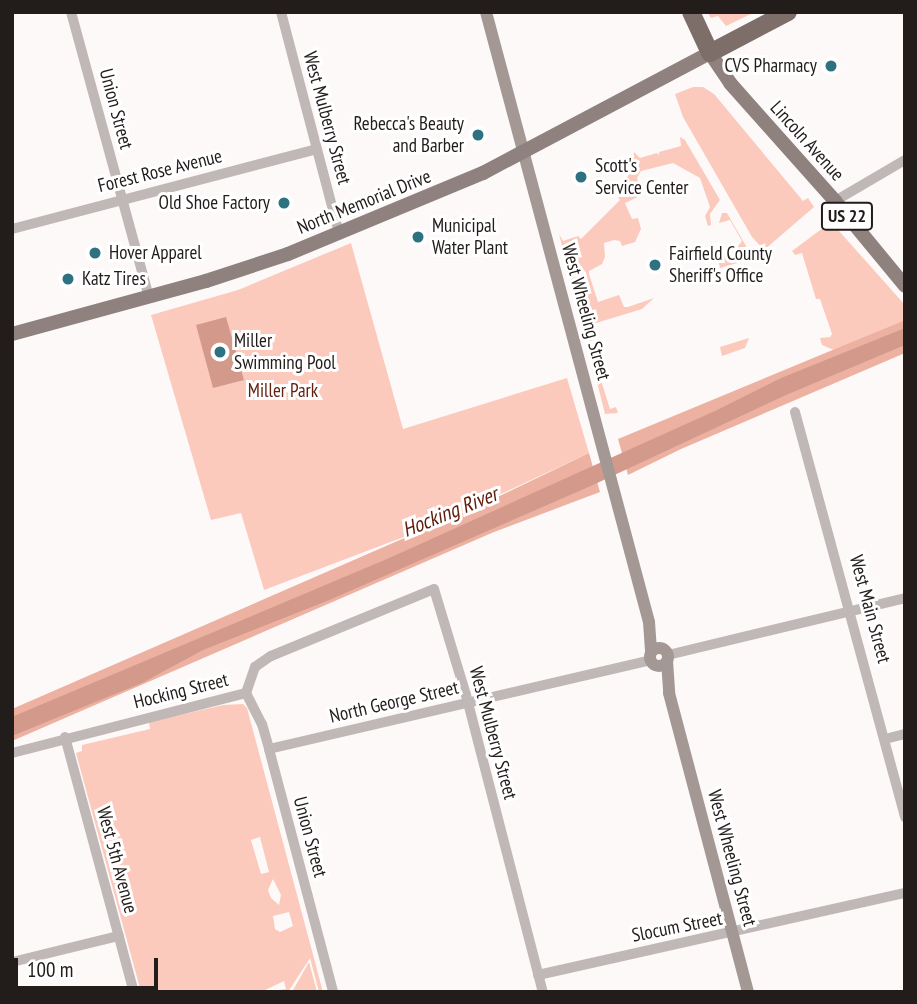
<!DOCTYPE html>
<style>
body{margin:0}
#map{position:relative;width:917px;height:1004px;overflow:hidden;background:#fdf9f8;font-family:"PT Sans Narrow",sans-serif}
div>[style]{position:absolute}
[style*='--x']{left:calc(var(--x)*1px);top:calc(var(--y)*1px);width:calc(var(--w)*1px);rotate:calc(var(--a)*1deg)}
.green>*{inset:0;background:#fccabc}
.forest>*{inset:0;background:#ecb1a1}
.water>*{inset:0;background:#d39a8b}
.street>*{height:10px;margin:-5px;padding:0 5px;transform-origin:5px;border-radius:5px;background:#c0b8b6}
.secondary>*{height:12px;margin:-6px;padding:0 6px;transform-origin:6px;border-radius:6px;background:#a49895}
.secondary>.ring{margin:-6px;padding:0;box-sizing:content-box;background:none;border:12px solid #a49895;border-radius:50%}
.primary>*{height:14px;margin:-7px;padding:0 7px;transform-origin:7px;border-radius:7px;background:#8f817e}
.highway>*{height:18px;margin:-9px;padding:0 9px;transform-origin:9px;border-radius:9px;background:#7d6e6a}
.dots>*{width:19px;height:19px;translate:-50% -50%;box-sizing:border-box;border:4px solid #fff;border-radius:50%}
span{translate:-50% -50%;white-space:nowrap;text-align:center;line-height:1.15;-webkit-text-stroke:6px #fff;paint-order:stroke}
.shield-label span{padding:2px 5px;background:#fff;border:2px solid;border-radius:5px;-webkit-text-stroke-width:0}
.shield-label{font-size:18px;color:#221c1b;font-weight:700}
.poi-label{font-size:19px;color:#221c1b}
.right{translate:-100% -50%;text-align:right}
.left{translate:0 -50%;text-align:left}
.street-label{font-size:19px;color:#221c1b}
.park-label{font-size:19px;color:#631f0d}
.water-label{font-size:21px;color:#5f1b09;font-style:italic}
.frame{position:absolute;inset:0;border:14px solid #221c1b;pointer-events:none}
.scale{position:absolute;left:14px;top:958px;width:144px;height:32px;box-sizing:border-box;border:4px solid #221c1b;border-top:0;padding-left:9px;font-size:21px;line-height:24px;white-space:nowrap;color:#221c1b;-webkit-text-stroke:5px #fff;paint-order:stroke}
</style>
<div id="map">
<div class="green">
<i style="clip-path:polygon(707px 12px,755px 12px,726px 26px,718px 16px,711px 18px)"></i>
<i style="clip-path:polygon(693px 87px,703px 87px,714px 94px,803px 201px,808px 198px,814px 207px,764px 250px,752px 237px,683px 117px,675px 94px)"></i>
<i style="clip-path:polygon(680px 137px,685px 140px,720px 200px,710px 214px,711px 225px,708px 226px,705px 216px,710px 207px,700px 178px,673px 163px,641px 171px,637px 178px,642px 195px,625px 203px,632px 219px,638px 218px,641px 229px,635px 242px,622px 246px,620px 241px,614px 240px,604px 243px,605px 257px,602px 264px,589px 271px,589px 274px,598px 302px,619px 295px,624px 307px,628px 307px,654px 298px,642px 309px,583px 327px,559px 234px,563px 241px,578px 236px,581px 239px,620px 200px,616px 194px,630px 173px,634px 152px,640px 158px,657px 153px,659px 155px,659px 152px,681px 146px)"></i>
<i style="clip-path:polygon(722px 213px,727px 213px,746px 246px,744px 251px,736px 249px,742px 241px,730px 220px,719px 223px)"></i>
<i style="clip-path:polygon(831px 222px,905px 305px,905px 320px,834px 350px,822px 345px,820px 338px,830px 337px,832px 334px,820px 299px,816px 299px,802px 253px,795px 255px,792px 251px)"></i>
<i style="clip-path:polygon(351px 243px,403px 429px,567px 378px,589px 453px,430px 527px,264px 590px,241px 513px,211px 520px,151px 315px,238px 290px)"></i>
<i style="clip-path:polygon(726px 251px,732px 259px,744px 261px,720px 268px,718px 259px)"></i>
<i style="clip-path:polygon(592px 336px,596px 338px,589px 342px,610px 409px,616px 407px,618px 413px,605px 414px,586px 338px)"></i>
<i style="clip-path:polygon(749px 338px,745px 348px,722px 356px,720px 347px)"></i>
<i style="clip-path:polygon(evenodd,243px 704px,247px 708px,323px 992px,319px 992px,310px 958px,288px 992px,267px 992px,286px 989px,284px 981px,261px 992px,141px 992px,76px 753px,82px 751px,82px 745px,150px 729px,149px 722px,223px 705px,243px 704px,260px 837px,269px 872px,261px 874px,251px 840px,260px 837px,243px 704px,273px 879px,281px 895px,279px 905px,271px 898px,268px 890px,273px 879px,243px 704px,289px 912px,293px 926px,280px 932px,275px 929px,273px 916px,289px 912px)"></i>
<i style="clip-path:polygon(309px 962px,317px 992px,292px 992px)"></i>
</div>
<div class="forest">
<i style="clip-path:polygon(905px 320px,905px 353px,681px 449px,628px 475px,618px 439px)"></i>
<i style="clip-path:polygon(589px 453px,600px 492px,494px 532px,12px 741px,12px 709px,487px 502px)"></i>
</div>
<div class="water">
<i style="clip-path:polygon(226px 317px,244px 380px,213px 388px,196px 325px)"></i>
<i style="clip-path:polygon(905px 328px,905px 345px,786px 395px,593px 485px,327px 601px,203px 650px,142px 683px,12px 736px,14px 716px,387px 559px,717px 410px,781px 378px)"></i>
</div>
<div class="street">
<i style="--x:71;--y:12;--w:295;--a:74.7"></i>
<i style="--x:281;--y:12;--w:228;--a:75.3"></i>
<i style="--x:835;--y:201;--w:81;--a:-30.4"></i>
<i style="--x:12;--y:229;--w:315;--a:-14.7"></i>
<i style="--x:795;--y:412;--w:420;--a:74.8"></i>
<i style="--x:668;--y:655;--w:244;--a:-13.5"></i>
<i style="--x:246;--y:693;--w:28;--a:-71"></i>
<i style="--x:255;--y:667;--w:19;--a:-35"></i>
<i style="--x:271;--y:656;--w:176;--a:-22.3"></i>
<i style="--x:434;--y:589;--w:111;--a:73.2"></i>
<i style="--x:466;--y:695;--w:307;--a:75.5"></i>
<i style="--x:246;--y:693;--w:35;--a:63"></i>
<i style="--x:262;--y:724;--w:26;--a:74"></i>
<i style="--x:269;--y:749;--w:251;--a:75.2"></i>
<i style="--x:65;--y:737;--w:264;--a:74.9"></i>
<i style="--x:885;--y:739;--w:21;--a:-14"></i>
<i style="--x:269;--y:749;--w:391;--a:-13.1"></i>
<i style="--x:12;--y:753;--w:242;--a:-14.4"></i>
<i style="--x:12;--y:962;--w:110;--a:-13.7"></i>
<i style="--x:538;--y:975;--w:376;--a:-12.6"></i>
</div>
<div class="secondary">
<i style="--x:486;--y:12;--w:631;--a:75.04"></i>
<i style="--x:649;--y:622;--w:30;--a:86"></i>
<i class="ring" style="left:650px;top:648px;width:6px;height:6px"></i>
<i style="--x:667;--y:661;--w:32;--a:86"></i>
<i style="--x:669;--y:693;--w:309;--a:75.2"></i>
</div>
<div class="primary">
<i style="--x:12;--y:334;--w:201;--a:-15.3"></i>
<i style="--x:206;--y:281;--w:86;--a:-18.2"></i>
<i style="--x:288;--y:254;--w:211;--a:-22.6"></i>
<i style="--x:483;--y:173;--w:257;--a:-27.9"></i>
<i style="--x:710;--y:53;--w:36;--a:56"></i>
<i style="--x:730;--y:83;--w:158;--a:48.3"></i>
<i style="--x:835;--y:201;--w:110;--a:50.5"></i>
</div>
<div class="highway">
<i style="--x:691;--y:12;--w:45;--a:65.1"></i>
<i style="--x:710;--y:53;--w:88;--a:-27.7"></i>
</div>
<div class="dots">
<i style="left:831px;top:66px;background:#2e7282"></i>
<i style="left:478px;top:135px;background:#2e7282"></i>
<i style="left:581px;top:177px;background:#2e7282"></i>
<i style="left:284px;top:203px;background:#2e7282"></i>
<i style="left:418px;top:237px;background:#2e7282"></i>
<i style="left:95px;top:253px;background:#2e7282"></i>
<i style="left:655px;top:265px;background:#2e7282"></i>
<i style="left:68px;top:279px;background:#2e7282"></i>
<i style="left:220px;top:352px;background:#2e7282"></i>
</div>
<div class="shield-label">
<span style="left:847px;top:216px">US 22</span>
</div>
<div class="poi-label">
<span class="right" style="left:817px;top:66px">CVS Pharmacy</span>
<span class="right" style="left:464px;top:135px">Rebecca's Beauty<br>and Barber</span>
<span class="left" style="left:595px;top:177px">Scott's<br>Service Center</span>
<span class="right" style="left:270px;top:203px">Old Shoe Factory</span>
<span class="left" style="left:432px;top:237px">Municipal<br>Water Plant</span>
<span class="left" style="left:109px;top:253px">Hover Apparel</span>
<span class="left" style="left:669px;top:265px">Fairfield County<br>Sheriff's Office</span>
<span class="left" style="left:82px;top:279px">Katz Tires</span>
<span class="left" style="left:234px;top:352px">Miller<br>Swimming Pool</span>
</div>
<div class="street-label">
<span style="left:116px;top:109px;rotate:75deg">Union Street</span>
<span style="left:327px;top:118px;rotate:75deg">West Mulberry Street</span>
<span style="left:807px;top:141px;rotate:48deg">Lincoln Avenue</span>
<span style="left:160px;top:171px;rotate:-14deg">Forest Rose Avenue</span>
<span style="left:364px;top:202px;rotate:-22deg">North Memorial Drive</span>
<span style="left:586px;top:312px;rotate:75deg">West Wheeling Street</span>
<span style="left:870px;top:609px;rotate:75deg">West Main Street</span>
<span style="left:181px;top:691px;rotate:-14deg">Hocking Street</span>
<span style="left:394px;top:702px;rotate:-13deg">North George Street</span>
<span style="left:493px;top:733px;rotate:75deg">West Mulberry Street</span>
<span style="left:310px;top:837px;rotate:75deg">Union Street</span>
<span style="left:732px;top:858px;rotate:75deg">West Wheeling Street</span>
<span style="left:117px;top:860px;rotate:75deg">West 5th Avenue</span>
<span style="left:677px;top:927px;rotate:-11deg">Slocum Street</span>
</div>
<div class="park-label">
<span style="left:283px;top:391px">Miller Park</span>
</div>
<div class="water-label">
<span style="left:450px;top:512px;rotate:-22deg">Hocking River</span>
</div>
<div class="frame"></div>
<div class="scale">100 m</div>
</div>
